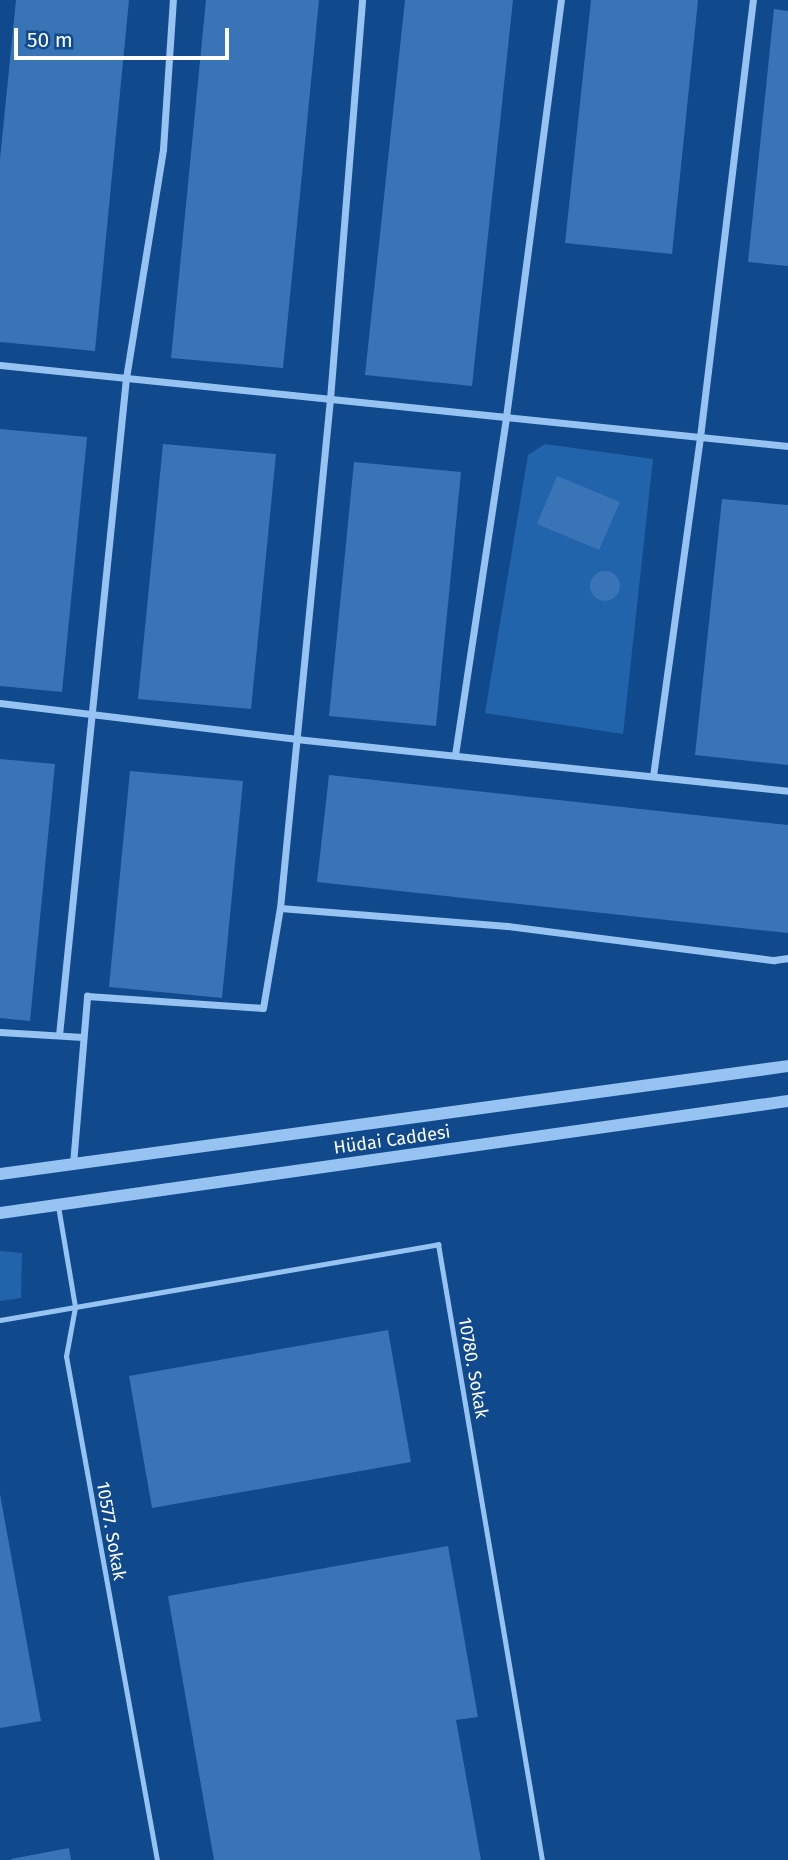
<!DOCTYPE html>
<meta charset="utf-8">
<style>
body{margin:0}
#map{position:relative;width:788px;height:1860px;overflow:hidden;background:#104a8c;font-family:"Fira Sans",sans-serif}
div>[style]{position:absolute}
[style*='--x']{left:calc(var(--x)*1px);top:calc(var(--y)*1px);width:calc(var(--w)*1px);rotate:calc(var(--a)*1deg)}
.green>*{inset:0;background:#2164ab}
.building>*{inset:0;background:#3874b6}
.round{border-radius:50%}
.service>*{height:5px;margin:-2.5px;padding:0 2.5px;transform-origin:2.5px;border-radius:2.5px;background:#97c3f2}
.minor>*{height:7px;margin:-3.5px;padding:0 3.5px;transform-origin:3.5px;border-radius:3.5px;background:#97c3f2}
.tertiary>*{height:12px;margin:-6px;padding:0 6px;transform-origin:6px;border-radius:6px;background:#97c3f2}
span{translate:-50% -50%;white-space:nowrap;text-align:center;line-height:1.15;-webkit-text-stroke:5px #104a8c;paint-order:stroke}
.street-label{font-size:18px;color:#fff}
.scale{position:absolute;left:14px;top:28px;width:215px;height:32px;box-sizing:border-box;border:4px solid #fff;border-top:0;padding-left:9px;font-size:21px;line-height:24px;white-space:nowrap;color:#fff;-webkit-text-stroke:5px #104a8c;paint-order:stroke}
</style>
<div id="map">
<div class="green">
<i style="clip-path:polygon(545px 444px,653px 459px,623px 734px,485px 713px,528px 455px)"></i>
<i style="clip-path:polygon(0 1251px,22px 1253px,21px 1298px,0 1301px)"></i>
</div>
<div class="building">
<i style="clip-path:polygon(16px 0,129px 0,95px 351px,0 342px,0 159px)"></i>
<i style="clip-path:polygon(206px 0,319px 0,283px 368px,171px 358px)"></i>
<i style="clip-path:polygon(405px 0,513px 0,472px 386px,365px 375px)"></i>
<i style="clip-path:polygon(591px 0,698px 0,672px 254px,565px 243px)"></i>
<i style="clip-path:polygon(774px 9px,788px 11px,788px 266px,748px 262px)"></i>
<i style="clip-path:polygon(0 429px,87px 437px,62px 692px,0 686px)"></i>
<i style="clip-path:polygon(163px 444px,276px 454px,251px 709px,138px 699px)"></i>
<i style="clip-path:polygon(354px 462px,461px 472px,436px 726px,329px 716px)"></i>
<i style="clip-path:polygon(557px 476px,620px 502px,599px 550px,537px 524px)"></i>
<i style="clip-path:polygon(722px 499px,788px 505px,788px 765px,695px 755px)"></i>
<i class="round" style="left:590px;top:571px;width:30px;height:30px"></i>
<i style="clip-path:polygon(0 759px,55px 764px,30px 1021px,0 1018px)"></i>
<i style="clip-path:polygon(130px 771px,243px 781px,222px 998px,109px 987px)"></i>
<i style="clip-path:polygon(329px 775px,788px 825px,788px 933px,317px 882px)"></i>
<i style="clip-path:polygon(388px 1330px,411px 1462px,152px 1508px,129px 1376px)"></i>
<i style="clip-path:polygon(0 1494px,41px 1721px,0 1728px)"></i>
<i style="clip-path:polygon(448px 1546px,478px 1717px,456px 1720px,481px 1860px,214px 1860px,168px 1596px)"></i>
<i style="clip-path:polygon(69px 1848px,71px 1860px,11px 1860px,11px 1859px)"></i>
</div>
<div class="service">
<i style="--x:58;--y:1206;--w:102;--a:80.4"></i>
<i style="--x:75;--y:1307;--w:50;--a:100.4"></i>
<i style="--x:66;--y:1356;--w:512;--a:79.77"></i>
<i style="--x:0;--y:1320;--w:445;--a:-9.8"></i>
<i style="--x:438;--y:1244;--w:625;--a:80.42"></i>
</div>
<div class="minor">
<i style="--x:0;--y:365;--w:792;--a:5.87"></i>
<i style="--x:0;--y:703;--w:298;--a:6.9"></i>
<i style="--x:296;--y:739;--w:495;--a:6"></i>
<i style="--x:455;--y:755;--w:342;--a:-81.4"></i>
<i style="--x:506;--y:417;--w:421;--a:-82.5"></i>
<i style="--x:653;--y:776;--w:342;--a:-82.1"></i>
<i style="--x:700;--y:437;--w:440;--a:-83.1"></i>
<i style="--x:280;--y:908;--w:511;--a:-84.39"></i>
<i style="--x:330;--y:399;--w:400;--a:-85.4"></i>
<i style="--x:0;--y:1032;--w:83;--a:3.4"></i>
<i style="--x:59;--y:1035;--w:660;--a:-84.18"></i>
<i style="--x:126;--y:378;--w:232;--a:-80.8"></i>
<i style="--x:163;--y:149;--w:149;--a:-86.2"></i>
<i style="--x:73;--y:1164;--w:169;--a:-85.2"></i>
<i style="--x:87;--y:996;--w:176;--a:3.9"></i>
<i style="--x:263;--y:1008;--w:101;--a:-80.4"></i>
<i style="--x:280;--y:908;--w:228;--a:4.5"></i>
<i style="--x:507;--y:926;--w:269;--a:7.3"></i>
<i style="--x:774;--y:960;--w:14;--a:-8"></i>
</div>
<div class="tertiary">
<i style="--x:0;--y:1174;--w:795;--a:-7.8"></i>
<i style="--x:0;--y:1213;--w:796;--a:-8.09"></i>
</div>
<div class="street-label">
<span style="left:392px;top:1140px;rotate:-8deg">Hüdai Caddesi</span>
<span style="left:473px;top:1368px;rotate:80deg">10780. Sokak</span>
<span style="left:111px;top:1531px;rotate:80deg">10577. Sokak</span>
</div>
<div class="scale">50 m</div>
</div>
